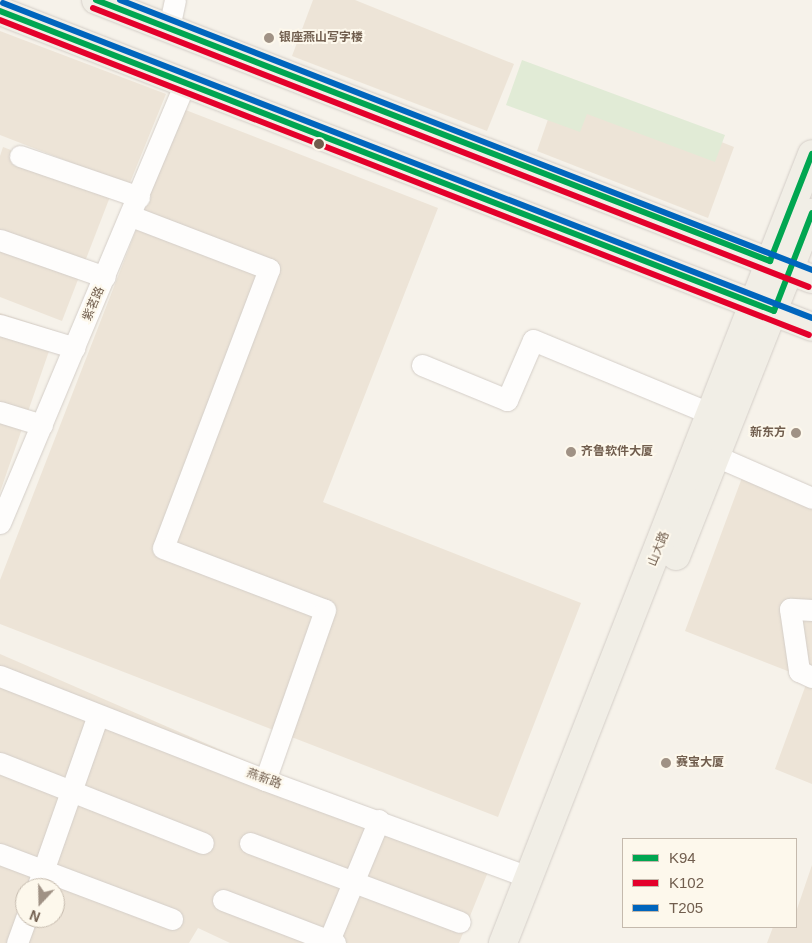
<!DOCTYPE html>
<meta charset="utf-8">
<style>
body{margin:0}
#map{position:relative;width:812px;height:943px;overflow:hidden;background:#f6f2ea;font-family:Helvetica,"Noto Sans SC",sans-serif}
div>[style]{position:absolute}
[style*='--x']{left:calc(var(--x)*1px);top:calc(var(--y)*1px);width:calc(var(--w)*1px);rotate:calc(var(--a)*1deg)}
.residential>*{inset:0;background:#ede4d7}
.green>*{inset:0;background:#e1ebd6}
.roads{filter:drop-shadow(0 0 1px #d4cec8) drop-shadow(0 0 1px #d4cec8)}
.minor>*{height:21px;margin:-10.5px;padding:0 10.5px;transform-origin:10.5px;border-radius:10.5px;background:#fefdfc}
.major>*{height:28px;margin:-14px;padding:0 14px;transform-origin:14px;border-radius:14px;background:#f1eee6}
.bus-1>*{height:6px;margin:-3px;padding:0 3px;transform-origin:3px;border-radius:3px;background:#00a651}
.bus-2>*{height:6px;margin:-3px;padding:0 3px;transform-origin:3px;border-radius:3px;background:#e4002b}
.bus-3>*{height:6px;margin:-3px;padding:0 3px;transform-origin:3px;border-radius:3px;background:#0065bd}
.dots>*{width:14px;height:14px;translate:-50% -50%;box-sizing:border-box;border:2px solid #fdf8ec;border-radius:50%}
span{translate:-50% -50%;white-space:nowrap;text-align:center;line-height:1.15;-webkit-text-stroke:4px #fdf8ec;paint-order:stroke}
.poi-label{font-size:12px;color:#715e4e;font-weight:700}
.left{translate:0 -50%;text-align:left}
.right{translate:-100% -50%;text-align:right}
.street-label{font-size:12px;color:#715e4e}
.legend{position:absolute;left:622px;top:838px;width:175px;height:90px;box-sizing:border-box;background:#fdf8ec;border:1px solid #c5baad;margin:0;padding:6px 9px;list-style:none;font-size:15px;color:#715e4e}
.legend li{display:flex;align-items:center;gap:10px;height:25px}
.legend b{width:25px;border:1px solid #c5baad}
.north{position:absolute;left:15px;top:878px;width:50px;height:50px;box-sizing:border-box;background:#fdf8ec;border:1px solid #c5baad;border-radius:50%;rotate:201deg;font-size:14px;font-weight:700;line-height:20px;text-align:center;color:#715e4e}
.north::after{content:'';display:block;margin:auto;width:18px;height:22px;background:#a09285;clip-path:polygon(50% 0,100% 100%,50% 72%,0 100%)}
</style>
<div id="map">
<div class="residential">
<i style="clip-path:polygon(313px 0,355px 0,514px 64px,487px 131px,292px 56px)"></i>
<i style="clip-path:polygon(0 31px,166px 94px,129px 185px,0 135px)"></i>
<i style="clip-path:polygon(562px 79px,734px 147px,708px 218px,537px 151px)"></i>
<i style="clip-path:polygon(183px 109px,438px 208px,323px 502px,581px 603px,498px 817px,0 624px,0 580px)"></i>
<i style="clip-path:polygon(3px 147px,113px 189px,62px 321px,0 297px,0 156px)"></i>
<i style="clip-path:polygon(0 313px,56px 331px,0 492px)"></i>
<i style="clip-path:polygon(746px 467px,812px 492px,812px 784px,775px 769px,808px 679px,685px 631px)"></i>
<i style="clip-path:polygon(evenodd,0 654px,490px 867px,459px 943px,230px 943px,198px 928px,189px 943px,0 943px,0 654px,25px 888px,55px 888px,55px 918px,25px 918px,25px 888px)"></i>
<i style="clip-path:polygon(812px 865px,812px 943px,767px 943px,773px 927px,796px 927px,796px 912px)"></i>
</div>
<div class="green">
<i style="clip-path:polygon(522px 60px,725px 135px,715px 162px,587px 114px,580px 132px,506px 105px)"></i>
</div>
<div class="roads">
<div class="minor">
<i style="--x:169;--y:28;--w:29;--a:-78"></i>
<i style="--x:20;--y:156;--w:126;--a:19"></i>
<i style="--x:131;--y:216;--w:148;--a:21"></i>
<i style="--x:269;--y:269;--w:298;--a:110.8"></i>
<i style="--x:163;--y:548;--w:173;--a:20.9"></i>
<i style="--x:325;--y:610;--w:180;--a:109.4"></i>
<i style="--x:0;--y:240;--w:111;--a:19.4"></i>
<i style="--x:0;--y:325;--w:78;--a:17"></i>
<i style="--x:422;--y:365;--w:92;--a:22.4"></i>
<i style="--x:507;--y:400;--w:65;--a:-66.6"></i>
<i style="--x:533;--y:340;--w:194;--a:22.5"></i>
<i style="--x:0;--y:412;--w:44;--a:17.2"></i>
<i style="--x:716;--y:456;--w:105;--a:23.6"></i>
<i style="--x:0;--y:523;--w:477;--a:-67.2"></i>
<i style="--x:812;--y:610;--w:22;--a:-177"></i>
<i style="--x:790;--y:609;--w:63;--a:81.7"></i>
<i style="--x:799;--y:671;--w:14;--a:25"></i>
<i style="--x:0;--y:676;--w:285;--a:21.4"></i>
<i style="--x:265;--y:780;--w:281;--a:20.2"></i>
<i style="--x:0;--y:763;--w:218;--a:21.5"></i>
<i style="--x:250;--y:843;--w:224;--a:20.6"></i>
<i style="--x:0;--y:854;--w:184;--a:20.7"></i>
<i style="--x:37;--y:888;--w:183;--a:-70.6"></i>
<i style="--x:223;--y:900;--w:120;--a:21"></i>
<i style="--x:17;--y:943;--w:27;--a:-70"></i>
<i style="--x:328;--y:943;--w:133;--a:-67.5"></i>
</div>
<div class="major">
<i style="--x:96;--y:0;--w:768;--a:21.29"></i>
<i style="--x:0;--y:11;--w:871;--a:21.26"></i>
<i style="--x:676;--y:556;--w:369;--a:-68.4"></i>
<i style="--x:503;--y:943;--w:847;--a:-68.61"></i>
</div>
</div>
<div class="bus-1">
<i style="--x:96;--y:0;--w:723;--a:21.17"></i>
<i style="--x:770;--y:261;--w:115;--a:-68.6"></i>
<i style="--x:0;--y:11;--w:830;--a:21.19"></i>
<i style="--x:774;--y:311;--w:105;--a:-68.8"></i>
</div>
<div class="bus-2">
<i style="--x:93;--y:8;--w:768;--a:21.29"></i>
<i style="--x:0;--y:20;--w:868;--a:21.27"></i>
</div>
<div class="bus-3">
<i style="--x:120;--y:0;--w:743;--a:21.31"></i>
<i style="--x:3;--y:3;--w:868;--a:21.27"></i>
</div>
<div class="dots">
<i style="left:269px;top:38px;background:#a09285"></i>
<i style="left:319px;top:144px;background:#715e4e"></i>
<i style="left:796px;top:433px;background:#a09285"></i>
<i style="left:571px;top:452px;background:#a09285"></i>
<i style="left:666px;top:763px;background:#a09285"></i>
</div>
<div class="poi-label">
<span class="left" style="left:279px;top:38px">银座燕山写字楼</span>
<span class="right" style="left:786px;top:433px">新东方</span>
<span class="left" style="left:581px;top:452px">齐鲁软件大厦</span>
<span class="left" style="left:676px;top:763px">赛宝大厦</span>
</div>
<div class="street-label">
<span style="left:94px;top:304px;rotate:-67deg">紫茗路</span>
<span style="left:659px;top:549px;rotate:-68deg">山大路</span>
<span style="left:264px;top:779px;rotate:20deg">燕新路</span>
</div>
<ul class="legend">
<li><b style="height:6px;background:#00a651"></b>K94</li>
<li><b style="height:6px;background:#e4002b"></b>K102</li>
<li><b style="height:6px;background:#0065bd"></b>T205</li>
</ul>
<div class="north">N</div>
</div>
